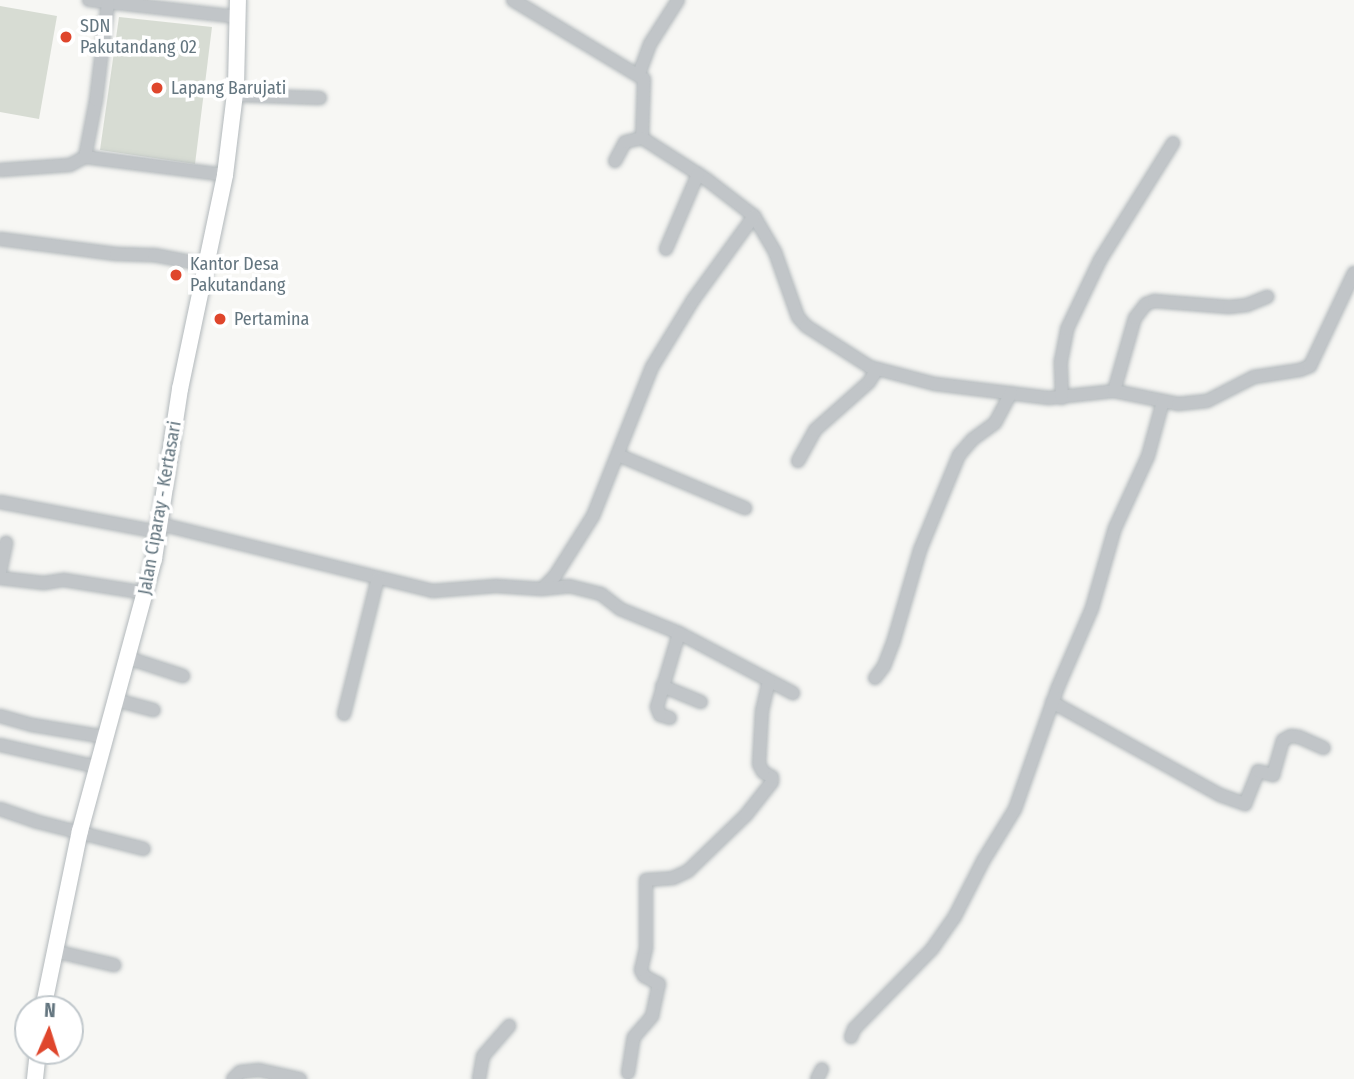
<!DOCTYPE html>
<style>
body{margin:0}
#map{position:relative;width:1354px;height:1079px;overflow:hidden;background:#f7f7f4;font-family:"Fira Sans Condensed",sans-serif}
div>[style]{position:absolute}
[style*='--x']{left:calc(var(--x)*1px);top:calc(var(--y)*1px);width:calc(var(--w)*1px);rotate:calc(var(--a)*1deg)}
.green>*{inset:0;background:#d7dcd3}
.roads{filter:drop-shadow(0 0 2px #b2b8bb) drop-shadow(0 0 2px #b2b8bb)}
.minor>*{height:12px;margin:-6px;padding:0 6px;transform-origin:6px;border-radius:6px;background:#c1c5c8}
.major>*{height:16px;margin:-8px;padding:0 8px;transform-origin:8px;border-radius:8px;background:#fff}
.dots>*{width:19px;height:19px;translate:-50% -50%;box-sizing:border-box;border:4px solid #fff;border-radius:50%}
span{translate:-50% -50%;white-space:nowrap;text-align:center;line-height:1.15;-webkit-text-stroke:7px #fff;paint-order:stroke}
.poi-label{font-size:18px;color:#63757f}
.left{translate:0 -50%;text-align:left}
.street-label{font-size:18px;color:#63757f}
.north{position:absolute;left:14px;top:995px;width:70px;height:70px;box-sizing:border-box;background:#fff;border:2px solid #c1c8cc;border-radius:50%;rotate:3deg;font-size:19px;font-weight:700;line-height:28px;text-align:center;color:#63757f}
.north::after{content:'';display:block;margin:auto;width:24px;height:32px;background:#df462c;clip-path:polygon(50% 0,100% 100%,50% 72%,0 100%)}
</style>
<div id="map">
<div class="green">
<i style="clip-path:polygon(0 6px,57px 16px,39px 119px,0 112px)"></i>
<i style="clip-path:polygon(119px 17px,212px 27px,195px 164px,100px 150px)"></i>
</div>
<div class="roads">
<div class="minor">
<i style="--x:89;--y:0;--w:150;--a:6.5"></i>
<i style="--x:513;--y:0;--w:153;--a:31.1"></i>
<i style="--x:644;--y:79;--w:59;--a:91.9"></i>
<i style="--x:642;--y:138;--w:76;--a:32.6"></i>
<i style="--x:706;--y:179;--w:61;--a:37.6"></i>
<i style="--x:754;--y:216;--w:42;--a:59.7"></i>
<i style="--x:775;--y:252;--w:69;--a:70.5"></i>
<i style="--x:798;--y:317;--w:12;--a:48"></i>
<i style="--x:806;--y:326;--w:76;--a:32.6"></i>
<i style="--x:870;--y:367;--w:67;--a:14.7"></i>
<i style="--x:935;--y:384;--w:115;--a:7"></i>
<i style="--x:1049;--y:398;--w:65;--a:-6.1"></i>
<i style="--x:1114;--y:391;--w:65;--a:11.5"></i>
<i style="--x:1178;--y:404;--w:29;--a:-6"></i>
<i style="--x:1207;--y:401;--w:53;--a:-27.1"></i>
<i style="--x:1254;--y:377;--w:47;--a:-8.7"></i>
<i style="--x:1300;--y:370;--w:11;--a:-22"></i>
<i style="--x:1310;--y:366;--w:103;--a:-64.7"></i>
<i style="--x:639;--y:74;--w:32;--a:-70"></i>
<i style="--x:650;--y:44;--w:52;--a:-57.5"></i>
<i style="--x:234;--y:95;--w:86;--a:2"></i>
<i style="--x:85;--y:157;--w:141;--a:7.3"></i>
<i style="--x:615;--y:161;--w:21;--a:-62"></i>
<i style="--x:625;--y:142;--w:17;--a:-13"></i>
<i style="--x:0;--y:170;--w:70;--a:-4.1"></i>
<i style="--x:70;--y:165;--w:17;--a:-28"></i>
<i style="--x:85;--y:157;--w:58;--a:-79.1"></i>
<i style="--x:96;--y:100;--w:99;--a:-83"></i>
<i style="--x:0;--y:239;--w:117;--a:7.4"></i>
<i style="--x:116;--y:254;--w:38;--a:2"></i>
<i style="--x:154;--y:255;--w:54;--a:10.7"></i>
<i style="--x:666;--y:249;--w:82;--a:-66.9"></i>
<i style="--x:1114;--y:391;--w:76;--a:-74"></i>
<i style="--x:1135;--y:318;--w:18;--a:-52"></i>
<i style="--x:1146;--y:304;--w:9;--a:-21"></i>
<i style="--x:1154;--y:301;--w:75;--a:4.6"></i>
<i style="--x:1229;--y:307;--w:18;--a:-6"></i>
<i style="--x:1247;--y:305;--w:22;--a:-22"></i>
<i style="--x:1062;--y:398;--w:37;--a:-92"></i>
<i style="--x:1061;--y:361;--w:33;--a:-79"></i>
<i style="--x:1067;--y:329;--w:76;--a:-64.4"></i>
<i style="--x:1100;--y:260;--w:138;--a:-58"></i>
<i style="--x:618;--y:455;--w:138;--a:22.7"></i>
<i style="--x:798;--y:461;--w:35;--a:-61"></i>
<i style="--x:815;--y:430;--w:72;--a:-41.6"></i>
<i style="--x:869;--y:382;--w:15;--a:-58"></i>
<i style="--x:0;--y:502;--w:162;--a:10.7"></i>
<i style="--x:160;--y:524;--w:280;--a:13.8"></i>
<i style="--x:432;--y:591;--w:64;--a:-4.5"></i>
<i style="--x:496;--y:586;--w:46;--a:3.7"></i>
<i style="--x:542;--y:589;--w:18;--a:-45"></i>
<i style="--x:555;--y:576;--w:71;--a:-57.7"></i>
<i style="--x:593;--y:516;--w:160;--a:-68.4"></i>
<i style="--x:652;--y:367;--w:79;--a:-58.5"></i>
<i style="--x:693;--y:300;--w:104;--a:-54"></i>
<i style="--x:0;--y:572;--w:30;--a:-78"></i>
<i style="--x:0;--y:578;--w:44;--a:6.5"></i>
<i style="--x:44;--y:583;--w:20;--a:-9"></i>
<i style="--x:64;--y:580;--w:83;--a:9"></i>
<i style="--x:542;--y:589;--w:27;--a:-6"></i>
<i style="--x:569;--y:586;--w:33;--a:14"></i>
<i style="--x:601;--y:594;--w:24;--a:38"></i>
<i style="--x:620;--y:609;--w:64;--a:22.1"></i>
<i style="--x:679;--y:633;--w:129;--a:27.8"></i>
<i style="--x:128;--y:658;--w:58;--a:18.1"></i>
<i style="--x:875;--y:678;--w:15;--a:-53"></i>
<i style="--x:884;--y:666;--w:25;--a:-69"></i>
<i style="--x:893;--y:643;--w:97;--a:-73.8"></i>
<i style="--x:920;--y:550;--w:103;--a:-67.7"></i>
<i style="--x:959;--y:455;--w:21;--a:-49"></i>
<i style="--x:973;--y:439;--w:27;--a:-36"></i>
<i style="--x:995;--y:423;--w:34;--a:-62"></i>
<i style="--x:662;--y:686;--w:42;--a:22.3"></i>
<i style="--x:116;--y:700;--w:39;--a:15"></i>
<i style="--x:1052;--y:702;--w:192;--a:29"></i>
<i style="--x:1220;--y:795;--w:27;--a:20"></i>
<i style="--x:1245;--y:804;--w:35;--a:-68"></i>
<i style="--x:1258;--y:771;--w:16;--a:15"></i>
<i style="--x:1273;--y:775;--w:36;--a:-74"></i>
<i style="--x:1283;--y:740;--w:9;--a:-27"></i>
<i style="--x:1291;--y:736;--w:8;--a:7"></i>
<i style="--x:1299;--y:737;--w:27;--a:24"></i>
<i style="--x:344;--y:714;--w:140;--a:-76"></i>
<i style="--x:0;--y:716;--w:33;--a:16"></i>
<i style="--x:32;--y:725;--w:74;--a:9.3"></i>
<i style="--x:670;--y:718;--w:10;--a:-163"></i>
<i style="--x:660;--y:715;--w:9;--a:-111"></i>
<i style="--x:657;--y:707;--w:77;--a:-73.4"></i>
<i style="--x:0;--y:745;--w:100;--a:12.7"></i>
<i style="--x:0;--y:809;--w:40;--a:18.9"></i>
<i style="--x:38;--y:822;--w:109;--a:14.3"></i>
<i style="--x:54;--y:951;--w:62;--a:13.1"></i>
<i style="--x:851;--y:1037;--w:9;--a:-69"></i>
<i style="--x:854;--y:1029;--w:112;--a:-45.7"></i>
<i style="--x:932;--y:949;--w:38;--a:-55"></i>
<i style="--x:954;--y:918;--w:64;--a:-63"></i>
<i style="--x:983;--y:861;--w:61;--a:-58.4"></i>
<i style="--x:1015;--y:809;--w:129;--a:-70.6"></i>
<i style="--x:1058;--y:687;--w:86;--a:-66.7"></i>
<i style="--x:1092;--y:608;--w:83;--a:-74"></i>
<i style="--x:1115;--y:528;--w:79;--a:-65.4"></i>
<i style="--x:1148;--y:456;--w:57;--a:-74.7"></i>
<i style="--x:628;--y:1073;--w:36;--a:-81"></i>
<i style="--x:634;--y:1037;--w:28;--a:-49"></i>
<i style="--x:652;--y:1016;--w:33;--a:-78"></i>
<i style="--x:659;--y:984;--w:17;--a:-152"></i>
<i style="--x:644;--y:976;--w:7;--a:-117"></i>
<i style="--x:641;--y:970;--w:23;--a:-77"></i>
<i style="--x:646;--y:948;--w:68;--a:-90"></i>
<i style="--x:646;--y:880;--w:27;--a:-4"></i>
<i style="--x:673;--y:878;--w:17;--a:-25"></i>
<i style="--x:688;--y:871;--w:81;--a:-44"></i>
<i style="--x:746;--y:815;--w:42;--a:-51.8"></i>
<i style="--x:772;--y:782;--w:5;--a:-90"></i>
<i style="--x:772;--y:777;--w:10;--a:-151"></i>
<i style="--x:763;--y:772;--w:9;--a:-117"></i>
<i style="--x:759;--y:764;--w:53;--a:-86.8"></i>
<i style="--x:762;--y:711;--w:31;--a:-77"></i>
<i style="--x:233;--y:1079;--w:10;--a:-45"></i>
<i style="--x:240;--y:1072;--w:19;--a:-6"></i>
<i style="--x:259;--y:1070;--w:42;--a:12.4"></i>
<i style="--x:479;--y:1079;--w:23;--a:-80"></i>
<i style="--x:483;--y:1056;--w:40;--a:-49"></i>
<i style="--x:817;--y:1079;--w:11;--a:-63"></i>
</div>
<div class="major">
<i style="--x:43;--y:1009;--w:182;--a:-78.3"></i>
<i style="--x:80;--y:831;--w:282;--a:-74.8"></i>
<i style="--x:154;--y:559;--w:172;--a:-81.3"></i>
<i style="--x:180;--y:389;--w:219;--a:-78.1"></i>
<i style="--x:225;--y:175;--w:90;--a:-83"></i>
<i style="--x:236;--y:86;--w:86;--a:-88.7"></i>
<i style="--x:35;--y:1079;--w:28;--a:-84"></i>
</div>
</div>
<div class="dots">
<i style="left:66px;top:37px;background:#df462c"></i>
<i style="left:157px;top:88px;background:#df462c"></i>
<i style="left:176px;top:275px;background:#df462c"></i>
<i style="left:220px;top:319px;background:#df462c"></i>
</div>
<div class="poi-label">
<span class="left" style="left:80px;top:37px">SDN<br>Pakutandang 02</span>
<span class="left" style="left:171px;top:88px">Lapang Barujati</span>
<span class="left" style="left:190px;top:275px">Kantor Desa<br>Pakutandang</span>
<span class="left" style="left:234px;top:319px">Pertamina</span>
</div>
<div class="street-label">
<span style="left:160px;top:508px;rotate:-80deg">Jalan Ciparay - Kertasari</span>
</div>
<div class="north">N</div>
</div>
